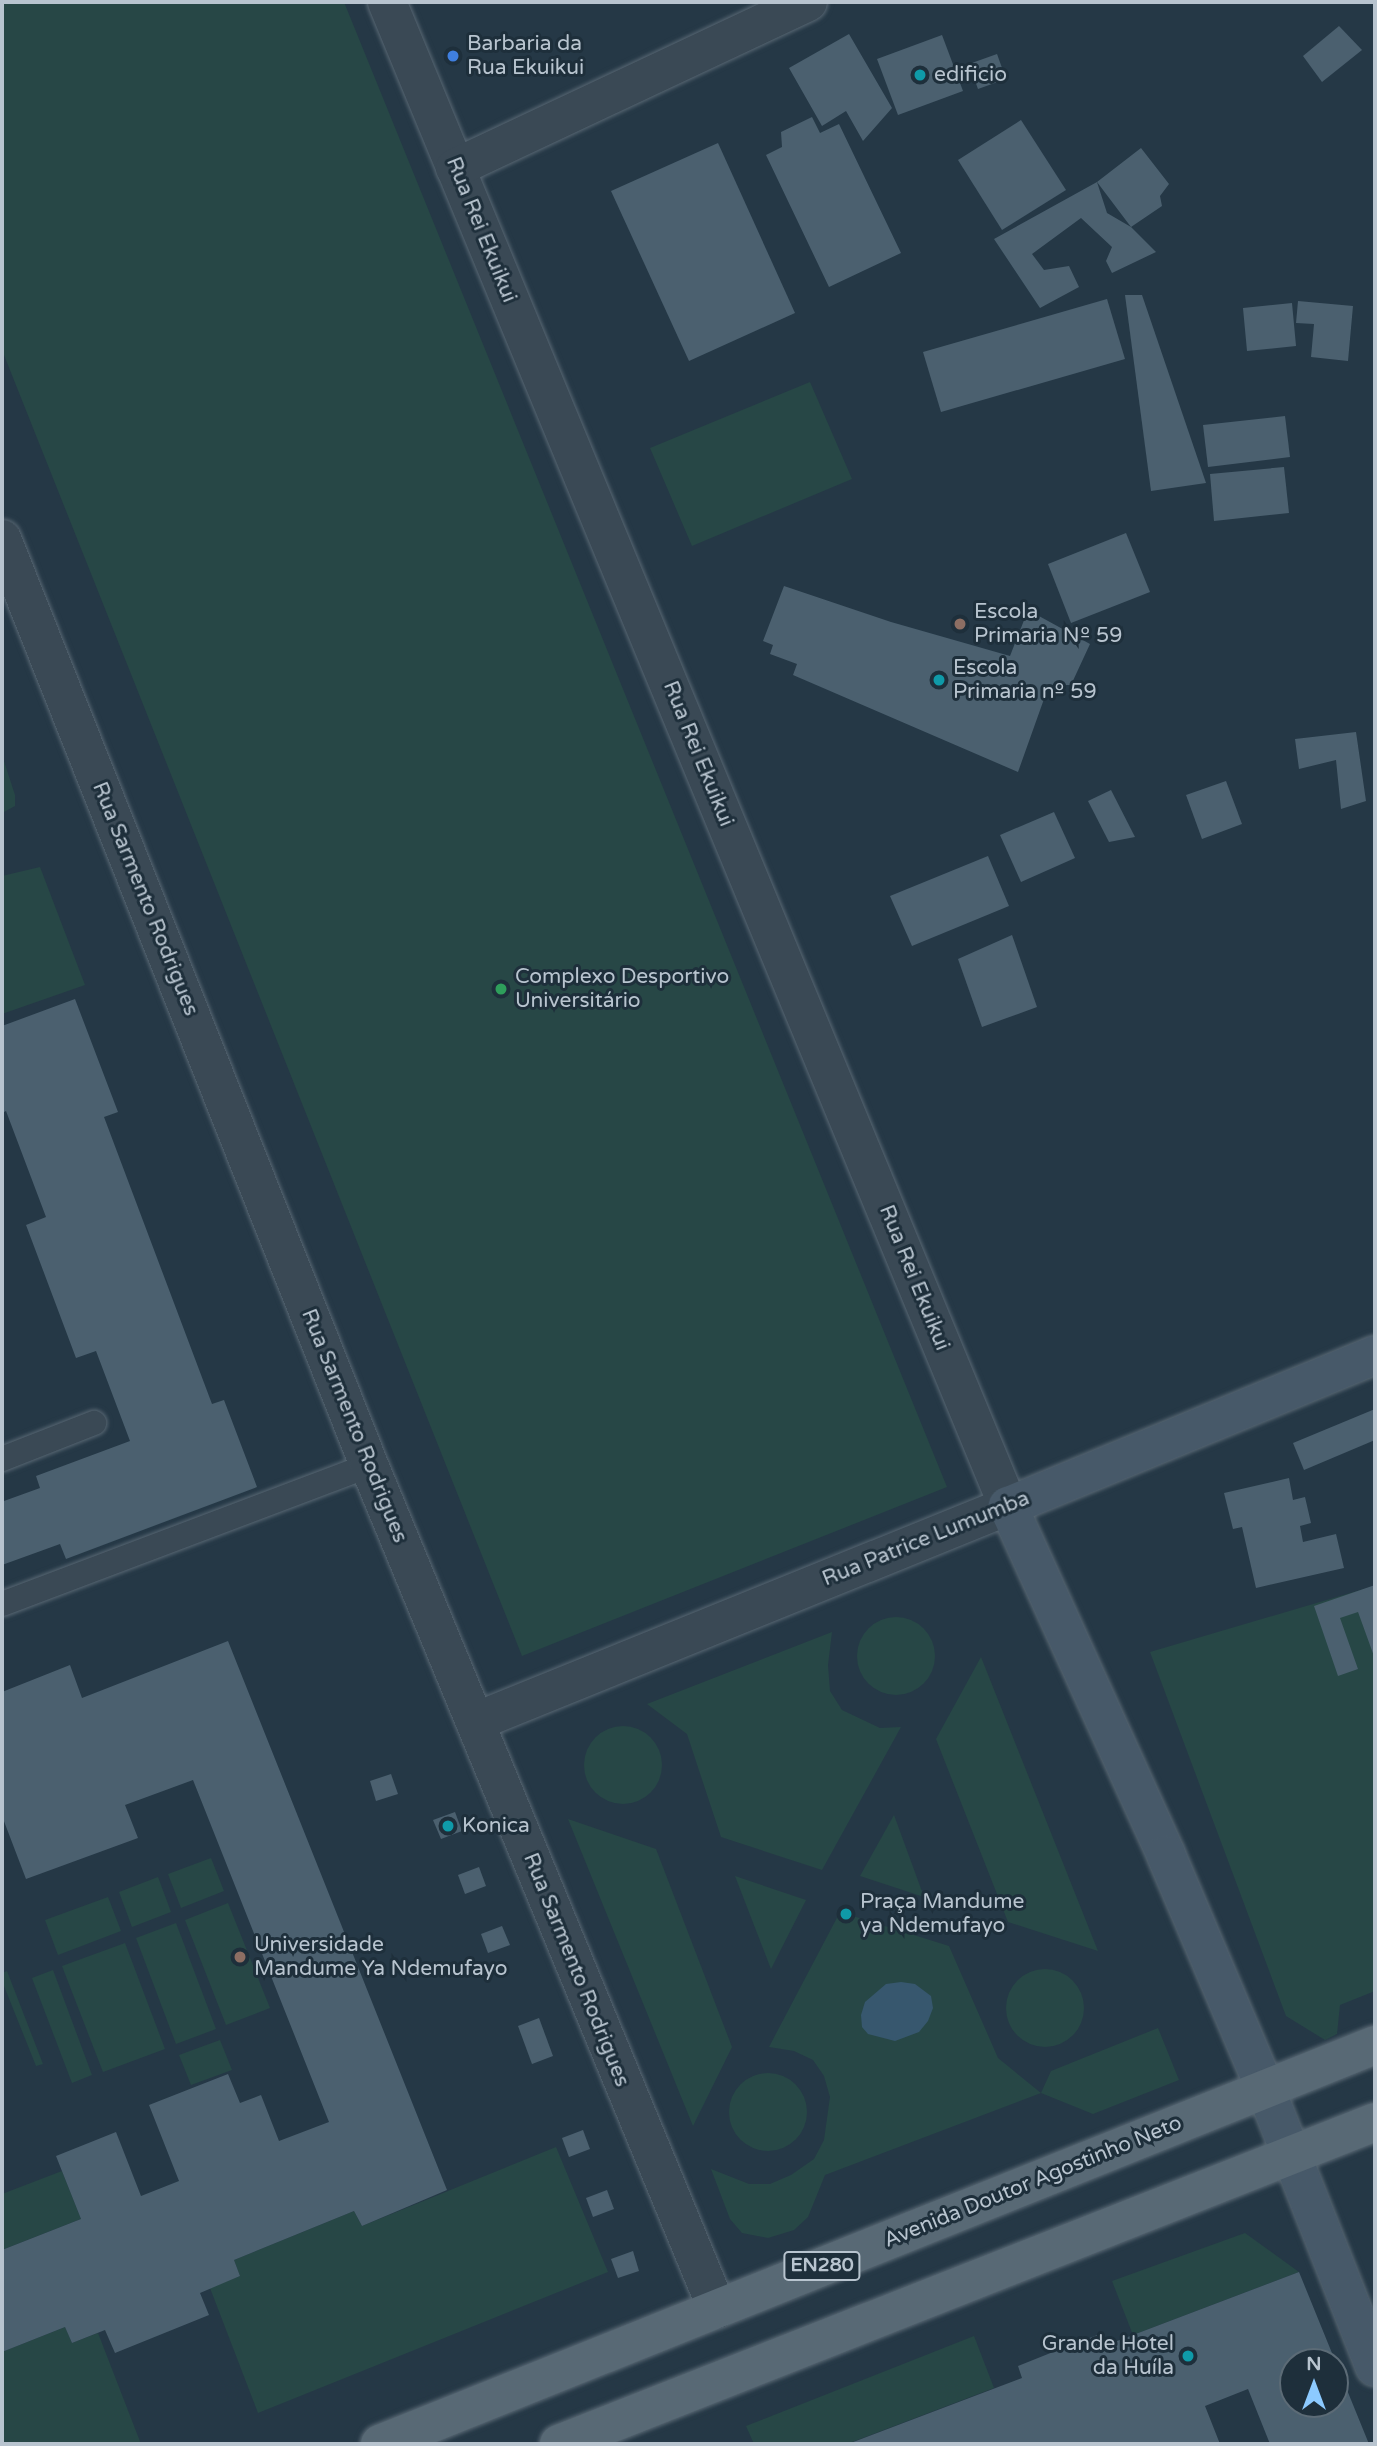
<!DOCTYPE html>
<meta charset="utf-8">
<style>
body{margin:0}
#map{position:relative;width:1377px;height:2446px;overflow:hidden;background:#253846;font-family:"Varela Round",sans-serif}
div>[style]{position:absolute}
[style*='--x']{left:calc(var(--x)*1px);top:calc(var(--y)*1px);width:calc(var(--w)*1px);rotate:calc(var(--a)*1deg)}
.green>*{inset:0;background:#274746}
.round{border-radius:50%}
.water>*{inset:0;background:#37576e}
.building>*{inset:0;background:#4b606f}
.roads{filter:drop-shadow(0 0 2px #586773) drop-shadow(0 0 2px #586773)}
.lane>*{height:24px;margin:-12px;padding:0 12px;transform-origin:12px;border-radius:12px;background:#3a4955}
.street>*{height:38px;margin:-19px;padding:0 19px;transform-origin:19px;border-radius:19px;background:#3a4955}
.secondary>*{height:38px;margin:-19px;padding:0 19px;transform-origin:19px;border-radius:19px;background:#475969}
.primary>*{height:38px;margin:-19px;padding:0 19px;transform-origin:19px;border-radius:19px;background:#586975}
.dots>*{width:19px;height:19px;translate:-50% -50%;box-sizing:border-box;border:4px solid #1e2f3b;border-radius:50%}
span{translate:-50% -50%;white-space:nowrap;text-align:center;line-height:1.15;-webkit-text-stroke:6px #1e2f3b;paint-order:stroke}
.shield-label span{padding:2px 5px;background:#1e2f3b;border:2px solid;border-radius:5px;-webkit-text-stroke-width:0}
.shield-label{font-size:19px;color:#b8c4cf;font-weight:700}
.poi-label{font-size:21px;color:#b8c4cf}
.left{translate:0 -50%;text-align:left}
.right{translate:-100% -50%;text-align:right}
.street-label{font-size:21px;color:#b8c4cf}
.frame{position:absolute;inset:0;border:4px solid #b8c4cf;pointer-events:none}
.north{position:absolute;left:1279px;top:2348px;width:70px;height:70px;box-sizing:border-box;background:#1e2f3b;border:2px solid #5c6b76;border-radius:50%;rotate:0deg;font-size:19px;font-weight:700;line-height:28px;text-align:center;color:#b8c4cf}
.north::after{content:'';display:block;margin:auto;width:24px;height:32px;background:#8ccaff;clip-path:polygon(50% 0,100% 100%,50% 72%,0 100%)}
</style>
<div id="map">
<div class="green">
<i style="clip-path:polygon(2px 2px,344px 2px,947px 1487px,522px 1656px,2px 350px)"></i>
<i style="clip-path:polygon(810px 382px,852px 479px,692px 546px,650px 448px)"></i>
<i style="clip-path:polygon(2px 755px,15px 795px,15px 806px,2px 813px)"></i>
<i style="clip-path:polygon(40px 867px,85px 985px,2px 1014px,2px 876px)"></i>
<i style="clip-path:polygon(1374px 1586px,1375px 1991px,1340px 2005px,1337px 2034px,1325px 2040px,1286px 2016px,1150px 1652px)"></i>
<i class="round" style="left:857px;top:1617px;width:78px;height:78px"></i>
<i style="clip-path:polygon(832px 1632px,828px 1665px,830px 1691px,842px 1710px,880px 1728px,901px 1727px,822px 1870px,721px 1837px,687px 1734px,647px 1704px)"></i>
<i style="clip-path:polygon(981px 1657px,1098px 1951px,1008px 1922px,936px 1739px)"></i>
<i class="round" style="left:584px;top:1726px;width:78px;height:78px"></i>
<i style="clip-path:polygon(894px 1815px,924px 1897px,860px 1876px)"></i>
<i style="clip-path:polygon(568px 1819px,656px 1849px,732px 2047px,693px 2126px)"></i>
<i style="clip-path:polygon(211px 1858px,224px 1891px,181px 1908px,168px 1874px)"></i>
<i style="clip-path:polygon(735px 1876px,806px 1900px,771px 1969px)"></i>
<i style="clip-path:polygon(158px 1877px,171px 1912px,132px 1927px,119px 1892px)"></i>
<i style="clip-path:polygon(108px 1897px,121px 1931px,58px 1955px,45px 1920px)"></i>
<i style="clip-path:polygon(228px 1903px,270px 2008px,226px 2025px,185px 1920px)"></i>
<i style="clip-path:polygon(840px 1912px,949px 1946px,998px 2058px,1041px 2093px,1051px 2071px,1158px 2028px,1179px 2080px,1093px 2114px,1041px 2093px,825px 2175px,808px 2217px,794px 2230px,768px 2238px,742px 2233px,730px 2219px,711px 2169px,749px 2184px,770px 2184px,791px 2175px,814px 2159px,824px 2140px,830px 2097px,824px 2076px,813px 2060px,794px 2051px,769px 2047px)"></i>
<i style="clip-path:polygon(176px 1923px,216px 2029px,176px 2044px,136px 1938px)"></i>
<i style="clip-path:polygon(125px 1943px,165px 2049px,103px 2072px,62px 1966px)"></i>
<i class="round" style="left:1006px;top:1969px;width:78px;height:78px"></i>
<i style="clip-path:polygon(53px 1970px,92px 2075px,72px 2083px,32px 1978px)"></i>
<i style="clip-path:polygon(7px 1971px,43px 2064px,36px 2066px,2px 1981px,2px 1973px)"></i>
<i style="clip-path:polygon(220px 2040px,232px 2070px,191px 2085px,179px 2055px)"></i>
<i class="round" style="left:729px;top:2073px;width:78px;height:78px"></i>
<i style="clip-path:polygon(556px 2147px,608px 2272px,258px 2413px,210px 2288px,240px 2276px,234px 2260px,354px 2211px,362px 2226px)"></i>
<i style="clip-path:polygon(62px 2171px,81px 2219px,2px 2250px,2px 2194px)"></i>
<i style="clip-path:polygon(1245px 2233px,1299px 2272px,1133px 2335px,1112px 2281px)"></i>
<i style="clip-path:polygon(65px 2327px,72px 2343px,98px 2333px,141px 2444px,2px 2444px,2px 2352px)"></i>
<i style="clip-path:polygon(974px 2336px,994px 2388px,847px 2444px,754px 2444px,746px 2426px)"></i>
</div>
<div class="water">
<i style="clip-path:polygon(901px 1982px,915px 1984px,931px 1996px,933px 2008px,928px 2021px,919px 2032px,895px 2041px,868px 2034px,862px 2027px,861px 2015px,865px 2002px,886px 1984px)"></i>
</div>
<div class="building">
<i style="clip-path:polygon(1339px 26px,1362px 50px,1322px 82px,1303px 56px)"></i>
<i style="clip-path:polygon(849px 34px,892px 108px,863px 141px,846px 111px,822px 126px,789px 68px)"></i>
<i style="clip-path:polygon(942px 35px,963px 91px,898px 115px,877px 59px)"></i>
<i style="clip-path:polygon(997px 54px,1006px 79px,978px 89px,969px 64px)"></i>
<i style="clip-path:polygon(812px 117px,820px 133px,839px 124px,901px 253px,829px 287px,766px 155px,782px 147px,781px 132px)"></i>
<i style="clip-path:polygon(1021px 120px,1066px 190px,1002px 230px,958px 160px)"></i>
<i style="clip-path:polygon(718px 143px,795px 313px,689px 361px,611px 191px)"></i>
<i style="clip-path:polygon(1141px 148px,1169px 184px,1160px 196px,1162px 206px,1131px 227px,1097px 182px)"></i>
<i style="clip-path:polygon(1097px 182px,1107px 213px,1131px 227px,1156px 252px,1112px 273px,1106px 261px,1112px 247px,1081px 218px,1032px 254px,1044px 270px,1069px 266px,1079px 287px,1040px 308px,994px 239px)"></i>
<i style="clip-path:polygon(1125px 295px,1142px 295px,1206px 483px,1151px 491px)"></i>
<i style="clip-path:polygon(1107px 299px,1125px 359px,941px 412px,923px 352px)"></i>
<i style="clip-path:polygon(1298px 301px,1353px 306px,1348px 361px,1311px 357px,1314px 324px,1296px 323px)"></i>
<i style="clip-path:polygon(1292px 303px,1296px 346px,1247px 351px,1243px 308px)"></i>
<i style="clip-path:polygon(1285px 416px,1290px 457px,1208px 467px,1203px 425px)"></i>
<i style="clip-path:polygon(1284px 467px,1289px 513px,1214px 521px,1210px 474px)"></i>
<i style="clip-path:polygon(1126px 533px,1150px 592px,1071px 623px,1048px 564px)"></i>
<i style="clip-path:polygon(784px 586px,891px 622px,1010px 656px,1028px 610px,1090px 644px,1071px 685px,1049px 685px,1018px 772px,793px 675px,797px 664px,770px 654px,773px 645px,763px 641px)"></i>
<i style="clip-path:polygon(1356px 732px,1366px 801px,1341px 809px,1336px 760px,1299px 769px,1295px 739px)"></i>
<i style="clip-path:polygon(1226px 781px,1242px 824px,1202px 839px,1186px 795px)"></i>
<i style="clip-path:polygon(1111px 790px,1135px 837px,1109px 842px,1088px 801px)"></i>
<i style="clip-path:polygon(1054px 812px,1075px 858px,1021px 882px,1000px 835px)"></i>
<i style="clip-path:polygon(988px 856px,1009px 906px,912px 946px,890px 896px)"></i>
<i style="clip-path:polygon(1012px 935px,1037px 1007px,982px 1027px,958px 959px)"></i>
<i style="clip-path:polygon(75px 999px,118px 1112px,104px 1117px,212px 1404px,224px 1400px,257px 1487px,66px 1559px,60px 1544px,2px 1565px,2px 1495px,4px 1501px,40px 1488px,36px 1476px,130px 1441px,96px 1351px,76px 1358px,26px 1225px,46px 1217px,6px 1111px,2px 1113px,2px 1026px)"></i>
<i style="clip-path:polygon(1375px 1409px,1375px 1440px,1304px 1470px,1293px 1443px)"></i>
<i style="clip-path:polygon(1289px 1478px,1293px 1500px,1305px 1497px,1311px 1523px,1300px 1526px,1303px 1542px,1336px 1534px,1344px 1568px,1256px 1588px,1242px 1527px,1233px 1529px,1224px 1493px)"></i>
<i style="clip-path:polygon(1375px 1585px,1375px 1659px,1358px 1612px,1340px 1618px,1358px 1669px,1338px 1676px,1314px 1606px)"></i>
<i style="clip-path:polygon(228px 1641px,447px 2190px,362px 2226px,354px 2211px,234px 2260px,240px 2276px,200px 2293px,209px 2315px,115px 2353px,105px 2330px,72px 2343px,65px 2327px,2px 2352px,2px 2250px,81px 2219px,56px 2156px,116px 2132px,141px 2196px,179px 2181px,149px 2105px,228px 2074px,240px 2103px,261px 2095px,279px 2141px,329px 2122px,193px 1780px,125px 1805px,138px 1838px,26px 1879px,2px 1816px,2px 1692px,70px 1665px,82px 1698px)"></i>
<i style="clip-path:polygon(391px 1774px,398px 1794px,376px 1801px,370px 1781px)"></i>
<i style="clip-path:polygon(455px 1812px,462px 1831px,441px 1839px,433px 1820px)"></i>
<i style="clip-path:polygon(479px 1867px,486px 1886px,465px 1894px,458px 1875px)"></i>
<i style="clip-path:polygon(502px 1926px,510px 1945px,488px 1953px,481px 1934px)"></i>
<i style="clip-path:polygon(539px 2018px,553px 2056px,532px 2064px,518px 2026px)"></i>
<i style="clip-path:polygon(583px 2130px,590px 2149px,569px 2157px,562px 2138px)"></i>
<i style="clip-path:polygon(607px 2190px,614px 2209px,593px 2217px,586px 2198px)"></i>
<i style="clip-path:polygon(633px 2251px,639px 2271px,618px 2278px,611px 2259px)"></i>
<i style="clip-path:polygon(evenodd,1299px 2272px,1369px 2444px,1270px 2444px,1248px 2389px,1205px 2406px,1220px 2444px,848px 2444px,1022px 2378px,1018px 2366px,1058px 2350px,1100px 2334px,1104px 2346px,1299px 2272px,1293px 2362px,1335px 2362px,1335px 2404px,1293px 2404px,1293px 2362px)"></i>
</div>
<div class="roads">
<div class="lane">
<i style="--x:2;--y:1459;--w:99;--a:-21.4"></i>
<i style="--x:2;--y:1604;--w:392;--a:-20.7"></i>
</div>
<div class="street">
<i style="--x:387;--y:2;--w:1627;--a:67.56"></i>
<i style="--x:1008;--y:1506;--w:575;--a:157.94"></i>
<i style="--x:455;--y:168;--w:390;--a:-25.2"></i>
<i style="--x:2;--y:539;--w:996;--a:68.38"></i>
<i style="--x:369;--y:1465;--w:913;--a:67.59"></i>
</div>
<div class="secondary">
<i style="--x:1375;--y:1355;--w:397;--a:157.6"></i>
<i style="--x:1008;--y:1506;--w:383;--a:65.6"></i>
<i style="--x:1166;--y:1855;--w:253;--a:67"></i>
<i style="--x:1265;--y:2088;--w:300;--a:68.5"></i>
</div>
<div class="primary">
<i style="--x:380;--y:2444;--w:1072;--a:-21.85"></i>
<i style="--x:559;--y:2444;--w:877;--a:-21.53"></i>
</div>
</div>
<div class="dots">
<i style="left:453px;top:56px;background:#3f7fe0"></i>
<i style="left:920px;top:75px;background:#0f9aa8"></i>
<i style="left:960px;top:624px;background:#8d6e63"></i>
<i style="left:939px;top:680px;background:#0f9aa8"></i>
<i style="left:501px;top:989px;background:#2e9e5b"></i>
<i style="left:448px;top:1826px;background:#0f9aa8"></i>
<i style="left:846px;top:1914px;background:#0f9aa8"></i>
<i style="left:240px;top:1957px;background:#8d6e63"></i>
<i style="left:1188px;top:2356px;background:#0f9aa8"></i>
</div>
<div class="shield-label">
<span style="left:822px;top:2266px">EN280</span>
</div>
<div class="poi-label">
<span class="left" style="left:467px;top:56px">Barbaria da<br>Rua Ekuikui</span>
<span class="left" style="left:934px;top:75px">edificio</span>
<span class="left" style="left:974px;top:624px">Escola<br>Primaria Nº 59</span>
<span class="left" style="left:953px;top:680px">Escola<br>Primaria nº 59</span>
<span class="left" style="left:515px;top:989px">Complexo Desportivo<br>Universitário</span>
<span class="left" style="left:462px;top:1826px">Konica</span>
<span class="left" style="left:860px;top:1914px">Praça Mandume<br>ya Ndemufayo</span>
<span class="left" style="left:254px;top:1957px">Universidade<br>Mandume Ya Ndemufayo</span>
<span class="right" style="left:1174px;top:2356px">Grande Hotel<br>da Huíla</span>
</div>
<div class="street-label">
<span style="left:481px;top:230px;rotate:68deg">Rua Rei Ekuikui</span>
<span style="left:698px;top:754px;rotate:68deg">Rua Rei Ekuikui</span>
<span style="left:145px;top:899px;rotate:68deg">Rua Sarmento Rodrigues</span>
<span style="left:914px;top:1278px;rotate:68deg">Rua Rei Ekuikui</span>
<span style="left:354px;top:1426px;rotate:68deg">Rua Sarmento Rodrigues</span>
<span style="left:926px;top:1539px;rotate:-22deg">Rua Patrice Lumumba</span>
<span style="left:576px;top:1970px;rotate:68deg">Rua Sarmento Rodrigues</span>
<span style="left:1033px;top:2182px;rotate:-22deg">Avenida Doutor Agostinho Neto</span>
</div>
<div class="frame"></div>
<div class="north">N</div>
</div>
